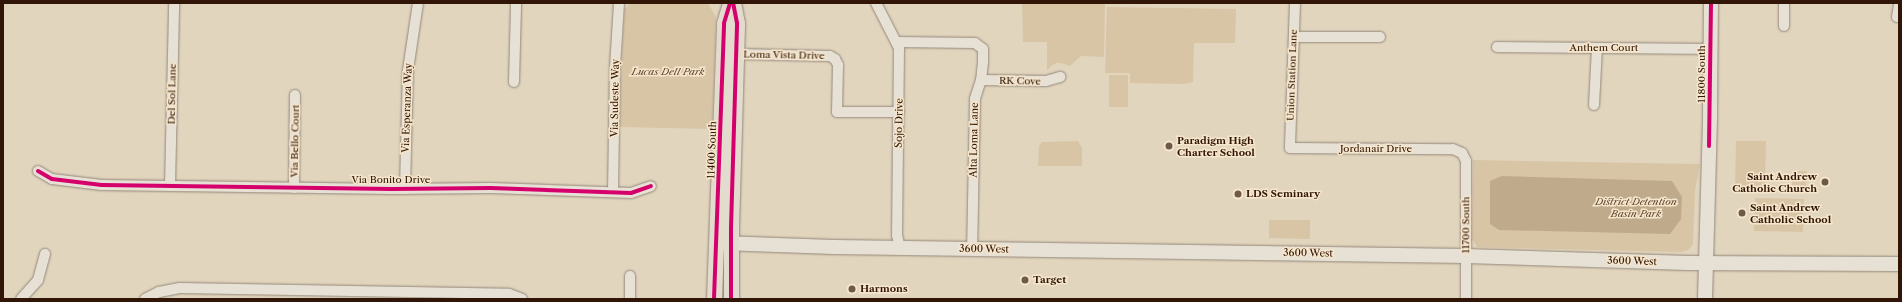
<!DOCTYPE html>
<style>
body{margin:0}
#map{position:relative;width:1902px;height:302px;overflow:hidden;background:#e2d5be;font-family:"Libre Caslon Text",serif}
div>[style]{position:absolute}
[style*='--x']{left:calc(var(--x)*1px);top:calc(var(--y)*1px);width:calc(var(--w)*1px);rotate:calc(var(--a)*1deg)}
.green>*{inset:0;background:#d8c5a6}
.water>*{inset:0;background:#bfaa8c}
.roads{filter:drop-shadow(0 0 1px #938879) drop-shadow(0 0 1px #938879)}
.minor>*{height:10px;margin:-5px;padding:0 5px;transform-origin:5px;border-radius:5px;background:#e7e0d5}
.secondary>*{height:14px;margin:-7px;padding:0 7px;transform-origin:7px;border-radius:7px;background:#e7e0d5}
.primary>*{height:15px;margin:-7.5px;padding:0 7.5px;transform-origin:7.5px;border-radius:7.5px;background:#e3dbce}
.cycleway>*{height:4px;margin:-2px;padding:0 2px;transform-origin:2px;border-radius:2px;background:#d6006c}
.dots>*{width:11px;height:11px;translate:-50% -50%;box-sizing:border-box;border:2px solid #f6e6cb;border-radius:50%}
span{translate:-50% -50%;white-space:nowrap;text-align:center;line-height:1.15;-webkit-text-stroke:3px #f6e6cb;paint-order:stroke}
.street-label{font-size:10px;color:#311608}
.park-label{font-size:10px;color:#614732;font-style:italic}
.poi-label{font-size:10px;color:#311608;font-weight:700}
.left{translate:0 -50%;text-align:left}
.right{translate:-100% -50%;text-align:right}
.frame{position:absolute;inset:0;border:4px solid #311608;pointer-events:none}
</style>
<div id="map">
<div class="green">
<i style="clip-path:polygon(630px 3px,708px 3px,716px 17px,712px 129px,619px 127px,624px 10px)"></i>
<i style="clip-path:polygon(1022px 4px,1105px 4px,1104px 57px,1081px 56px,1070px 66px,1061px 63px,1056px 63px,1051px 66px,1047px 71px,1047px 42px,1023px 42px)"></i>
<i style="clip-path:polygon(1107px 7px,1236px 9px,1235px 43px,1194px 43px,1193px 82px,1183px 84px,1130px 83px,1130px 73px,1105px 73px)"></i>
<i style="clip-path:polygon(1109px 75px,1128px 75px,1128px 107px,1109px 107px)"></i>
<i style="clip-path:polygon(1078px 141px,1082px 148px,1082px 166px,1038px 166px,1039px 146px,1042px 142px)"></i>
<i style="clip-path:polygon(1736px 141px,1766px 141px,1765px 190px,1735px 189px)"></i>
<i style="clip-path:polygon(1473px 160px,1700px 164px,1695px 191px,1693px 244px,1688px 250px,1681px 252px,1477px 247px,1472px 239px)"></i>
<i style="clip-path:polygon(1792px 171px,1807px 171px,1806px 191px,1792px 191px)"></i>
<i style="clip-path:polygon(1755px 198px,1804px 199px,1803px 232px,1754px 231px)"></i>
<i style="clip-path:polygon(1269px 220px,1310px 220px,1310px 239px,1269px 238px)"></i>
</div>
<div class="water">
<i style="clip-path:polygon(1502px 176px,1672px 181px,1682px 197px,1681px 219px,1670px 234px,1499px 230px,1490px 224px,1490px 181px)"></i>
</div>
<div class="roads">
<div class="minor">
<i style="--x:876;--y:3;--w:51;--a:62.9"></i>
<i style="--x:899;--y:48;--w:187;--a:90.6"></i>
<i style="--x:897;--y:235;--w:13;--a:77"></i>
<i style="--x:1295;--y:3;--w:145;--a:92"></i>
<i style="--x:1290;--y:148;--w:163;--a:0.4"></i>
<i style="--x:1453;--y:149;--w:10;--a:24"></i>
<i style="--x:1462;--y:153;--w:9;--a:63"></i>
<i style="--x:1466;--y:161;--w:138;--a:90"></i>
<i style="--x:1897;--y:17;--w:13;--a:-81"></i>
<i style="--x:1784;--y:26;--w:23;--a:-90"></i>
<i style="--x:1294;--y:37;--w:86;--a:0"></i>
<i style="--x:897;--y:42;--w:78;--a:0.7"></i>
<i style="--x:975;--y:43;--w:10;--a:37"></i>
<i style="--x:983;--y:49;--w:13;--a:90"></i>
<i style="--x:983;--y:62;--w:18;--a:96"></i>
<i style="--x:981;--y:80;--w:20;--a:108"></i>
<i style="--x:975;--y:99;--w:150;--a:91.1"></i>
<i style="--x:1497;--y:47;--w:213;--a:0.5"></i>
<i style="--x:736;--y:54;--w:94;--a:1.2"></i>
<i style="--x:830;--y:56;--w:6;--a:31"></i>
<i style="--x:835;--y:59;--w:7;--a:63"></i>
<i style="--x:838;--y:65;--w:47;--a:91.2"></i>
<i style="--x:837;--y:112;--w:62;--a:0"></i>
<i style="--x:981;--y:80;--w:65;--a:0.9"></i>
<i style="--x:1046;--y:81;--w:15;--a:-16"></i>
<i style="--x:514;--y:82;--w:79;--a:-88.5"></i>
<i style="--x:1594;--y:105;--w:57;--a:-87"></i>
<i style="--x:38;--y:171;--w:16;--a:30"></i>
<i style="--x:52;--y:179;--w:50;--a:6.8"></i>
<i style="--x:102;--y:185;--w:290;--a:0.8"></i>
<i style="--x:392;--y:189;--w:99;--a:-0.6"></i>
<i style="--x:491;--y:188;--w:140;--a:2"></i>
<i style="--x:631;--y:193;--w:21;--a:-19"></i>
<i style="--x:170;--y:186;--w:183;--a:-88.7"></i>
<i style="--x:294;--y:188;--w:93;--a:-89.4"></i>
<i style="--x:405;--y:189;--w:119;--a:-88.6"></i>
<i style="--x:408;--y:70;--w:68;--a:-81.5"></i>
<i style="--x:613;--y:192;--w:125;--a:-89.1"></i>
<i style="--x:615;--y:67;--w:64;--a:-86.4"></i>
<i style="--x:21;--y:299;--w:25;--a:-48"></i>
<i style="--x:38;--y:280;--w:27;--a:-75"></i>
<i style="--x:145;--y:299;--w:16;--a:-27"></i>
<i style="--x:159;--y:292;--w:21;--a:-11"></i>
<i style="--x:180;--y:288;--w:329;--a:1"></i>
<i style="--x:509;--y:294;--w:14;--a:21"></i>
<i style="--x:630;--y:299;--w:23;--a:-90"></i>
</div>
<div class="secondary">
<i style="--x:721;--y:243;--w:113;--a:2"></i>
<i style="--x:834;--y:247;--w:632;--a:0.82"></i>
<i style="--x:1466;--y:256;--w:222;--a:1.8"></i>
<i style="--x:1688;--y:263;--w:211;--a:0.3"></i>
<i style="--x:1705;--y:299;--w:184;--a:-88.4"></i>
<i style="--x:1710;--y:115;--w:112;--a:-89.5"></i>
</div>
<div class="primary">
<i style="--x:714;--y:299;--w:276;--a:-87.9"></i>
<i style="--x:724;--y:23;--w:21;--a:-73"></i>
<i style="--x:731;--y:299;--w:71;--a:-90"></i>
<i style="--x:731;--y:228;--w:205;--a:-88.3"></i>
<i style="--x:737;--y:23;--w:20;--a:-101"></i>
</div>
</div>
<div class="cycleway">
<i style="--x:1709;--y:146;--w:143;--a:-89.2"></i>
<i style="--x:38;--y:171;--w:16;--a:30"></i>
<i style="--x:52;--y:179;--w:50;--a:6.8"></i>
<i style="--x:102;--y:185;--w:290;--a:0.8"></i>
<i style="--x:392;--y:189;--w:99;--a:-0.6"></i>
<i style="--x:491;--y:188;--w:140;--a:2"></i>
<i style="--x:631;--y:193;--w:21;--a:-19"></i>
<i style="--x:714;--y:299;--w:276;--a:-87.9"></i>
<i style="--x:724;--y:23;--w:21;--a:-73"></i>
<i style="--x:731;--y:299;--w:71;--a:-90"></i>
<i style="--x:731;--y:228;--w:205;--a:-88.3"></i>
<i style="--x:737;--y:23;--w:20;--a:-101"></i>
</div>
<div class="dots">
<i style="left:1169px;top:146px;background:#6f5948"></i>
<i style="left:1825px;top:182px;background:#6f5948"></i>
<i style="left:1238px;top:194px;background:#6f5948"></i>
<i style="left:1742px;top:213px;background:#6f5948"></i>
<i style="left:1025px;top:280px;background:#6f5948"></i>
<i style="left:852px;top:289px;background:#6f5948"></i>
</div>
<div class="street-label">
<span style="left:1604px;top:48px">Anthem Court</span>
<span style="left:784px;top:55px;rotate:1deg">Loma Vista Drive</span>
<span style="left:1702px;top:74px;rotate:-90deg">11800 South</span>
<span style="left:1292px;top:75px;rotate:-88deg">Union Station Lane</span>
<span style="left:1020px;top:81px;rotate:1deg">RK Cove</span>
<span style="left:172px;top:94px;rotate:-89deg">Del Sol Lane</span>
<span style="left:615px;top:98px;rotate:-89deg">Via Sudeste Way</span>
<span style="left:407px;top:108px;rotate:-88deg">Via Esperanza Way</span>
<span style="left:899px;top:123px;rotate:-89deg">Sojo Drive</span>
<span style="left:974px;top:140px;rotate:-89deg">Alta Loma Lane</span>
<span style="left:295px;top:141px;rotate:-89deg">Via Bello Court</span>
<span style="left:1376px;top:149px">Jordanair Drive</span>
<span style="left:712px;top:150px;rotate:-88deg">11400 South</span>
<span style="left:391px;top:180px">Via Bonito Drive</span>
<span style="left:1466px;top:225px;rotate:-90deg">11700 South</span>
<span style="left:984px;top:249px;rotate:1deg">3600 West</span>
<span style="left:1308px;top:253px;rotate:1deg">3600 West</span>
<span style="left:1632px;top:261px;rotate:2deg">3600 West</span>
</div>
<div class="park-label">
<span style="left:668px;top:72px">Lucas Dell Park</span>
<span style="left:1636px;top:207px">District Detention<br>Basin Park</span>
</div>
<div class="poi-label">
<span class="left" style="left:1177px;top:146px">Paradigm High<br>Charter School</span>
<span class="right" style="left:1817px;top:182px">Saint Andrew<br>Catholic Church</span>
<span class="left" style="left:1246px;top:194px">LDS Seminary</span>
<span class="left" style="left:1750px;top:213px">Saint Andrew<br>Catholic School</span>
<span class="left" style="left:1033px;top:280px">Target</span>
<span class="left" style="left:860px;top:289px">Harmons</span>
</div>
<div class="frame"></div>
</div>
